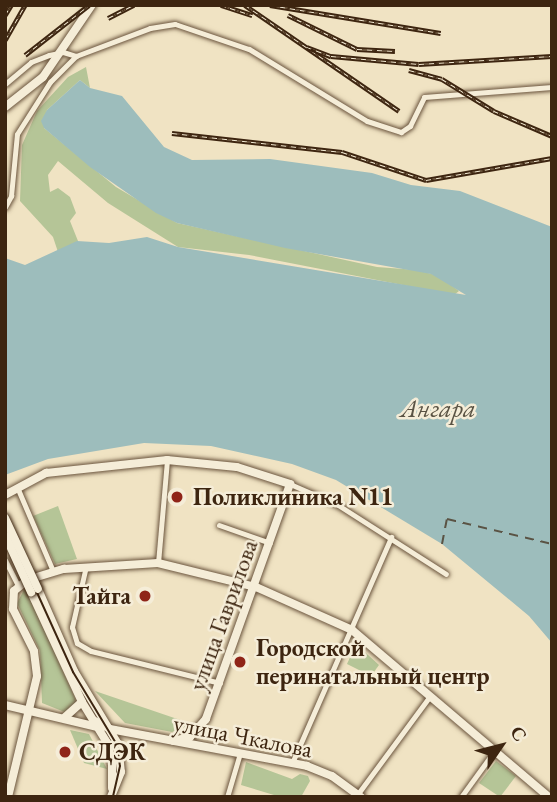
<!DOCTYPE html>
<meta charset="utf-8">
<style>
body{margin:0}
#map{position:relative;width:557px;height:802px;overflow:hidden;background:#f0e3c3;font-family:"EB Garamond",serif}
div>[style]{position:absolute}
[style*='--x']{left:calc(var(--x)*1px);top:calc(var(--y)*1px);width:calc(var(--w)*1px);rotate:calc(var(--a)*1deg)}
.green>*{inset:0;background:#b5c597}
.water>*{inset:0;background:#9dbdbc}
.ferry>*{height:2px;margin-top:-1px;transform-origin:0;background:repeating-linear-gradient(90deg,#5a5344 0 9px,transparent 0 16px)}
.roads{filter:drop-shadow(0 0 2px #6a543d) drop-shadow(0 0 2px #6a543d)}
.street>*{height:5px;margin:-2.5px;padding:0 2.5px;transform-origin:2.5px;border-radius:2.5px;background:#f5edd8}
.secondary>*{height:8px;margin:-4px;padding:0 4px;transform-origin:4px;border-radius:4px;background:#f5edd8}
.tram>*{height:2px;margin:-1px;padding:0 1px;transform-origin:1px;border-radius:1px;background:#3d2510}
.rail>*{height:4.5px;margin-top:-2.25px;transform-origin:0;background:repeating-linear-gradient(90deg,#f5edd8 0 5px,#3d2510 0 10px);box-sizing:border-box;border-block:2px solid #3d2510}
.bridges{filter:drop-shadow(0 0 2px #3d2510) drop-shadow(0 0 2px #3d2510)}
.secondary-bridge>*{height:8px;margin:-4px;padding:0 4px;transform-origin:4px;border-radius:4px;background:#f5edd8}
.dots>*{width:19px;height:19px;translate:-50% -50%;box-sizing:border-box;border:4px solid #f5edd8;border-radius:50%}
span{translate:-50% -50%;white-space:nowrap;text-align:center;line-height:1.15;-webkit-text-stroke:5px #f5edd8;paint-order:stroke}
.poi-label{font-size:24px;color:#3d2510;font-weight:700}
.left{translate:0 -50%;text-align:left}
.right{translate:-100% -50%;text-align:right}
.street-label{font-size:24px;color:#3d2510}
.water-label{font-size:26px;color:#5a5344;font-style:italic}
.frame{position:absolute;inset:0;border:7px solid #3d2510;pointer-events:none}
.north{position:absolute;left:466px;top:711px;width:70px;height:70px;-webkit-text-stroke:5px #f5edd8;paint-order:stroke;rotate:55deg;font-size:19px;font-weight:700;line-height:28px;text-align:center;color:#3d2510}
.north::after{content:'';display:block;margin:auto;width:24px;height:32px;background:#3d2510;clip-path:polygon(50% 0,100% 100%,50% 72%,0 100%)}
</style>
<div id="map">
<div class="green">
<i style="clip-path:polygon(86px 67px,90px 88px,80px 80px,47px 110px,44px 128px,116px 187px,177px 223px,377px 267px,417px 270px,439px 276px,459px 291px,454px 295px,249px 255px,178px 247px,108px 203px,58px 161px,48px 175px,50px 192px,58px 188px,70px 197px,76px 213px,70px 221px,78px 241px,58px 252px,53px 237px,20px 201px,22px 145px,37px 111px,68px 77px)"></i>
<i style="clip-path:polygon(58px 506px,77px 559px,55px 564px,33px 516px)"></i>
<i style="clip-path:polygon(25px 588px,75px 698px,76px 704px,67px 713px,42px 703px,40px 651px,17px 603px)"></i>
<i style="clip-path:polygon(356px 644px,379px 665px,371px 676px,347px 664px)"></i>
<i style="clip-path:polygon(95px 691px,192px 724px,172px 732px,125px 723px)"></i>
<i style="clip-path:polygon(70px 730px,89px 734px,107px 769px,84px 763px)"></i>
<i style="clip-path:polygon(496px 761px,516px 776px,500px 797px,479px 783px)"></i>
<i style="clip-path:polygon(246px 762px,292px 779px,300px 774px,308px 776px,310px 781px,301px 797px,274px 795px,241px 785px)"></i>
</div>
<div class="water">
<i style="clip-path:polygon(80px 80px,90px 88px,122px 96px,164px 147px,192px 160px,270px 159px,372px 173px,411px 185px,460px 191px,552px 227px,552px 643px,529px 616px,442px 544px,336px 480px,292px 464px,211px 446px,144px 443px,48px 459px,5px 475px,5px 258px,25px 265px,77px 241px,109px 243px,147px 237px,178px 247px,466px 295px,431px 274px,285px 248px,177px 223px,156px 213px,90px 167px,44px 128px,41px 121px,47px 110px)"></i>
</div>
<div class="ferry">
<i style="--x:442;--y:544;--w:25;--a:-79"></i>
<i style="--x:447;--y:519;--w:108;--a:13.4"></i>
</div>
<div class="roads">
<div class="street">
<i style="--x:5;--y:84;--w:34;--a:-40"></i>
<i style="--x:31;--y:62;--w:19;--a:-21"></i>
<i style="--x:49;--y:55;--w:14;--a:-12"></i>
<i style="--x:63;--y:52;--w:14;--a:17"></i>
<i style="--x:76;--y:56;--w:79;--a:-20.7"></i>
<i style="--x:150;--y:28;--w:25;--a:-9"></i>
<i style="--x:175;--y:24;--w:78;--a:18.7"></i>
<i style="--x:249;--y:49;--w:138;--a:31.4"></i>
<i style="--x:367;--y:121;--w:36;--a:18"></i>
<i style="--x:401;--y:132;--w:11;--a:-34"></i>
<i style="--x:410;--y:126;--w:32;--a:-64"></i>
<i style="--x:424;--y:97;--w:128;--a:-4.5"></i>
<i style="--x:5;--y:207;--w:13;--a:-61"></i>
<i style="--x:11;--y:196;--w:62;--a:-84.5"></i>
<i style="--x:17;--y:134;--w:62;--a:-57.6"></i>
<i style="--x:50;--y:82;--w:37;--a:-45"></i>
<i style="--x:290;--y:484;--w:52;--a:23.6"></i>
<i style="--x:338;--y:505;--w:128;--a:32.6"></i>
<i style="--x:17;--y:487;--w:91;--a:66.8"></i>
<i style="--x:219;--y:525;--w:54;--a:19.4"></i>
<i style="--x:5;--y:560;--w:29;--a:63"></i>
<i style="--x:158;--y:563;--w:103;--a:-85"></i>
<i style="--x:86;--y:566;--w:63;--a:102.9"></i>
<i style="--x:72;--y:627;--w:17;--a:73"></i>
<i style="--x:77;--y:643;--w:16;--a:30"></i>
<i style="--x:91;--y:651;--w:133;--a:13.9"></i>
<i style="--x:292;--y:763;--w:247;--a:-66.3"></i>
<i style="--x:357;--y:795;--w:123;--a:-53.6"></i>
<i style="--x:227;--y:797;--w:46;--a:-73.5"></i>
<i style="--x:461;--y:797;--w:58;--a:-54.1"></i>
</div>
<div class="secondary">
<i style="--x:5;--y:107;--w:48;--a:-38.3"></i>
<i style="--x:43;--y:77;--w:87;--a:-55.8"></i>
<i style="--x:5;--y:495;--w:47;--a:-28.2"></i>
<i style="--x:46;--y:473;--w:122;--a:-6.1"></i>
<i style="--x:167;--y:460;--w:70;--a:5.7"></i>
<i style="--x:237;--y:467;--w:56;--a:17.8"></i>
<i style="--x:290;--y:484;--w:250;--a:109.7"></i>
<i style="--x:206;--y:719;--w:24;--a:132"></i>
<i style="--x:190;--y:737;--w:17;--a:167"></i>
<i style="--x:38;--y:589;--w:90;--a:66.3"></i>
<i style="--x:74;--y:671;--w:85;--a:58.9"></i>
<i style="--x:118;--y:744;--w:28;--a:84"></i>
<i style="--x:121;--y:772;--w:27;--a:112"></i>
<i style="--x:31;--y:592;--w:121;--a:65.1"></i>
<i style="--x:82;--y:702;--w:46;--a:58.4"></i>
<i style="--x:106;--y:741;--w:19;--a:72"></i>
<i style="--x:112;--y:759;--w:29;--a:90"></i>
<i style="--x:5;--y:705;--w:95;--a:13.4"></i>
<i style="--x:64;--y:718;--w:24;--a:-42"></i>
<i style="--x:93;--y:720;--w:19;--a:28"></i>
<i style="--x:110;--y:729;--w:200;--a:10.6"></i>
<i style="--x:307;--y:766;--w:27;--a:22"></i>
<i style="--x:332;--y:776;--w:36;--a:36"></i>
<i style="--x:8;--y:797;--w:124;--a:-76.5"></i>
<i style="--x:37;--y:676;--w:25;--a:-97"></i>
<i style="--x:34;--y:651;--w:47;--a:-116.6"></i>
<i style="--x:13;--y:609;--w:18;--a:-87"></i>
<i style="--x:14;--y:591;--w:17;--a:-40"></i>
<i style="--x:27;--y:580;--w:39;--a:-17"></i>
<i style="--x:64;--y:569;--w:94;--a:-3.7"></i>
<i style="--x:158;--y:563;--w:101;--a:13.8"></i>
<i style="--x:256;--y:587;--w:105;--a:24.1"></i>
<i style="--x:352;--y:630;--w:258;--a:40.3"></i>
</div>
</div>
<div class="tram">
<i style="--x:5;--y:522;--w:165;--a:65.6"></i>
<i style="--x:73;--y:672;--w:85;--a:58.9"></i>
<i style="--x:117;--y:745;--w:21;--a:82"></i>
<i style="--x:120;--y:766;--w:32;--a:103"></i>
</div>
<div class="rail">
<i style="--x:221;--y:5;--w:33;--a:18"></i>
<i style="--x:245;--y:5;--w:187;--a:34.5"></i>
<i style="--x:270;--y:5;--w:173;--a:9.3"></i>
<i style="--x:5;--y:15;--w:12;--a:-59"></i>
<i style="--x:288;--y:15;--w:77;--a:26.2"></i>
<i style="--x:357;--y:49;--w:38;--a:3"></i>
<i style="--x:108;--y:18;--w:29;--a:-27"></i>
<i style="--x:5;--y:40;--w:40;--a:-60.3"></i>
<i style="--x:307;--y:47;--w:26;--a:21"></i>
<i style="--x:331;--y:56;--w:88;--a:5.2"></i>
<i style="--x:419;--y:64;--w:133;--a:-3.4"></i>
<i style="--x:25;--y:55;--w:81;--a:-38"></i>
<i style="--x:409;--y:70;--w:34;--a:15"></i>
<i style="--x:442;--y:79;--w:61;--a:31.6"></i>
<i style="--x:494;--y:111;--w:63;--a:23.3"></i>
<i style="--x:172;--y:133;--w:171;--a:6.4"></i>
<i style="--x:342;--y:152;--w:89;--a:18.4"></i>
<i style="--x:426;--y:180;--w:128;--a:-9.9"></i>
</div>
<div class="bridges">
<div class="secondary-bridge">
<i style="--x:5;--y:518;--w:78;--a:65.1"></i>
<i style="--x:5;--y:535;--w:63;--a:65.5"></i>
</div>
</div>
<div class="dots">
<i style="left:177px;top:497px;background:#8f2418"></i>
<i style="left:145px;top:596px;background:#8f2418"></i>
<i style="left:240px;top:662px;background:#8f2418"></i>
<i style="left:65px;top:752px;background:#8f2418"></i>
</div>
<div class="poi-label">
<span class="left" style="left:193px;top:497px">Поликлиника N11</span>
<span class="right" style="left:131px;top:596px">Тайга</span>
<span class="left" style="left:256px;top:662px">Городской<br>перинатальный центр</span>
<span class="left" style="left:79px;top:752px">СДЭК</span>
</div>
<div class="street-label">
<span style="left:223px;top:615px;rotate:-70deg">улица Гаврилова</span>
<span style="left:243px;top:736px;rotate:11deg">улица Чкалова</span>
</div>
<div class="water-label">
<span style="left:438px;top:409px">Ангара</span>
</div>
<div class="frame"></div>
<div class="north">С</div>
</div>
